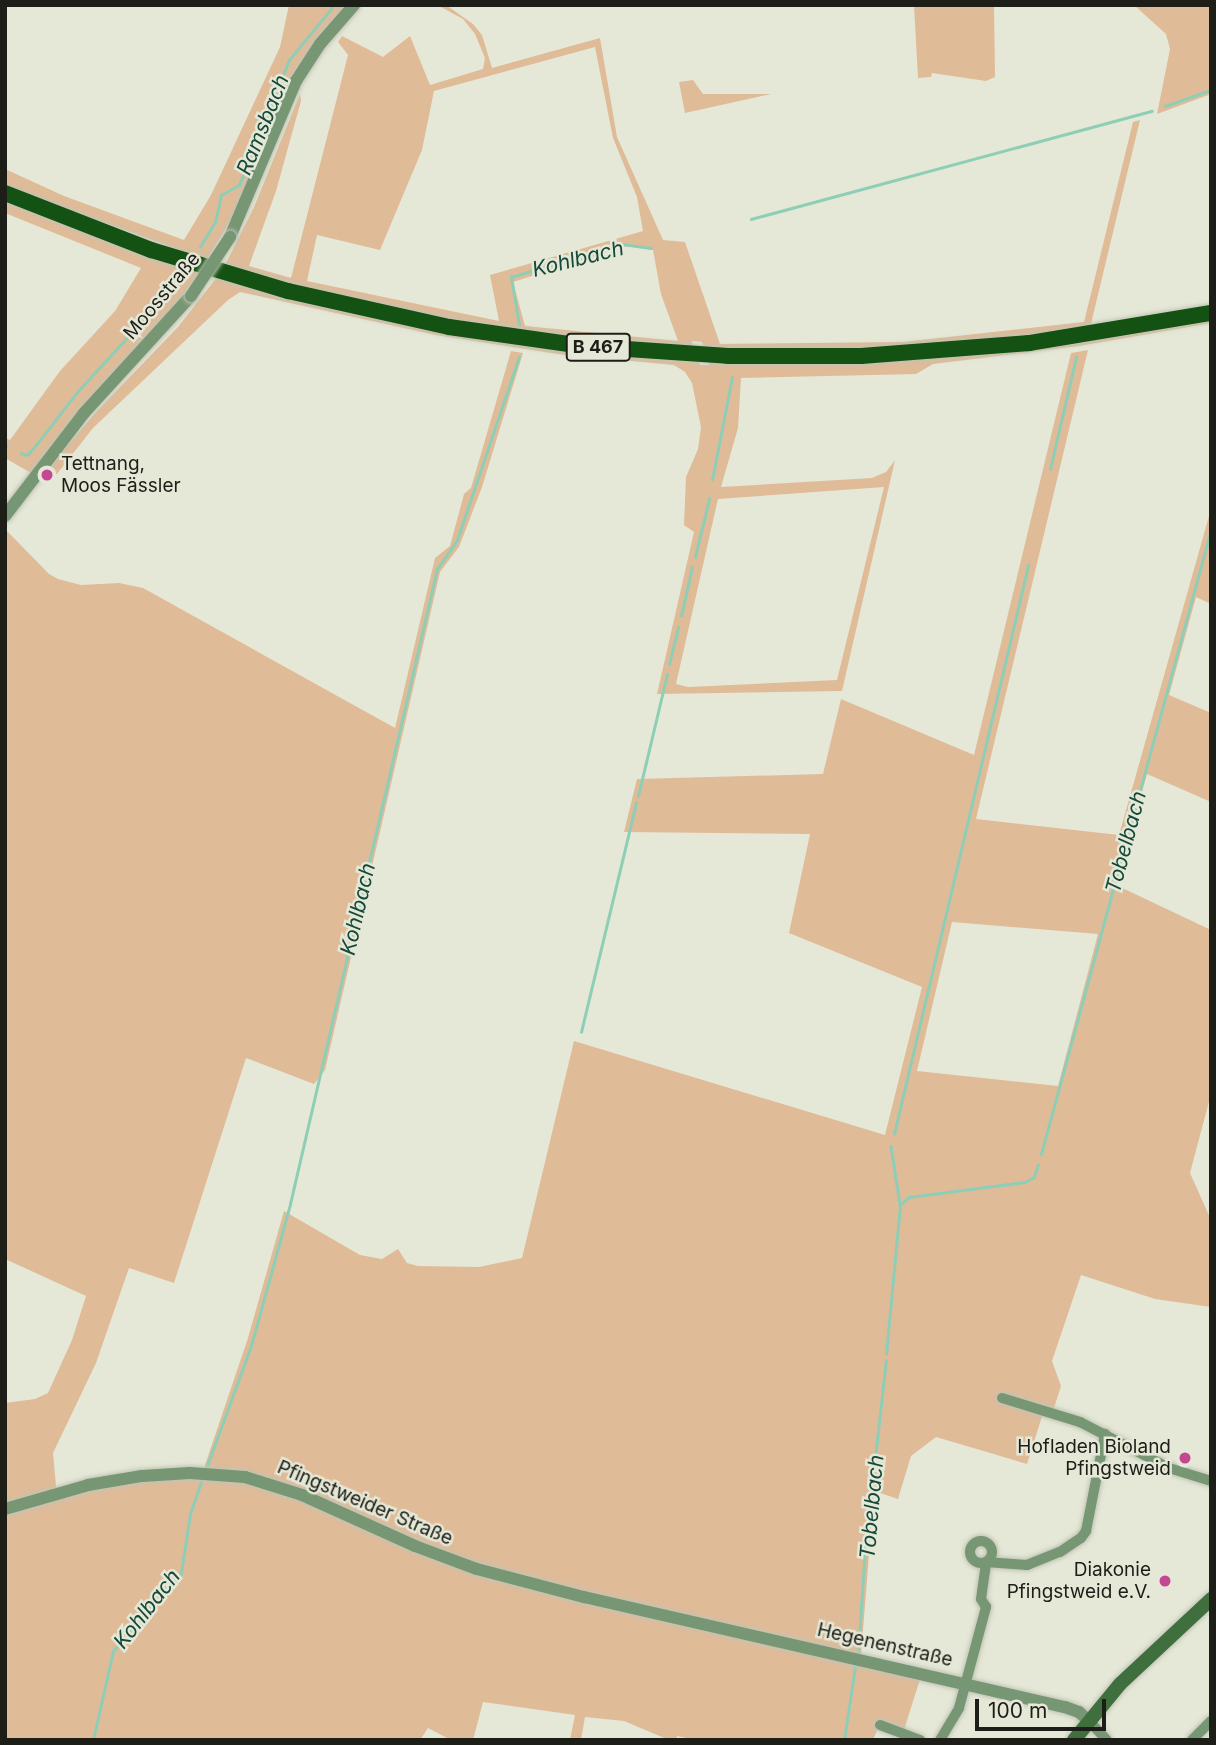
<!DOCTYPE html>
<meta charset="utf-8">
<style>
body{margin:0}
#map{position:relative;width:1216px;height:1745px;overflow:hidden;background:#e5e8d7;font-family:Inter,sans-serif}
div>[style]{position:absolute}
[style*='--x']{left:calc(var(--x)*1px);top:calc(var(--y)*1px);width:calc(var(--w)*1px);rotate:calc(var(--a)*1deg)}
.green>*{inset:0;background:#e0bb98}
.stream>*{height:2.5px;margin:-1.25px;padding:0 1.25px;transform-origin:1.25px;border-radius:1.25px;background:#8eceb7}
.roads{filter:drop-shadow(0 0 2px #c1c4b4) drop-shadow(0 0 2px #c1c4b4)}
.minor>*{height:10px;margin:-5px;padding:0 5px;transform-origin:5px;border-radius:5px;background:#779674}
.minor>.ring{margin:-5px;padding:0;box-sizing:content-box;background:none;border:10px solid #779674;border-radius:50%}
.tertiary>*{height:12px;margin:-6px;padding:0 6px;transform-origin:6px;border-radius:6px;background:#779674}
.secondary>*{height:14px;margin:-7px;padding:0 7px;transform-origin:7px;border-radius:7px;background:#406f3e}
.primary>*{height:16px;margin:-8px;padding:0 8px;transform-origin:8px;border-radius:8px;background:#135213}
.bridges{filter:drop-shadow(0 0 2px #c1c4b4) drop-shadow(0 0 2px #c1c4b4)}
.tertiary-bridge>*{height:12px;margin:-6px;padding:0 6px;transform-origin:6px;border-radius:6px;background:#779674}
.dots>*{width:19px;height:19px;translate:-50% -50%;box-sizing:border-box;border:4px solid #e5e8d7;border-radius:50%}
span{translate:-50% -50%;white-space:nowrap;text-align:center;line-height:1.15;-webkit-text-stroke:5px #e5e8d7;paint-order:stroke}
.shield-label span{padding:2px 5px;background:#e5e8d7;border:2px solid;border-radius:5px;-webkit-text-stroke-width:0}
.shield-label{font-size:18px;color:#1c1e17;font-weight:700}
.street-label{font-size:19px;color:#1c1e17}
.poi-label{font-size:19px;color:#1c1e17}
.left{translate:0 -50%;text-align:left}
.right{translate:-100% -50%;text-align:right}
.water-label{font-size:21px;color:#144939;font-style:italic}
.frame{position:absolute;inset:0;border:7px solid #1c1e17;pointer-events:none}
.scale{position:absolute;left:975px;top:1699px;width:131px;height:32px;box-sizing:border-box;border:4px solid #1c1e17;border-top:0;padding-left:9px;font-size:21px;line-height:24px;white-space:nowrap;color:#1c1e17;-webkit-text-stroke:5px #e5e8d7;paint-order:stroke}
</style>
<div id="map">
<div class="green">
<i style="clip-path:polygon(289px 5px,348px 5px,318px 39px,294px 73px,238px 207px,207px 260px,5px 186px,5px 169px,64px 196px,184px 240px,211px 195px,280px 47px)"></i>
<i style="clip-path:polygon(evenodd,430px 5px,446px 5px,473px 24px,482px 35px,492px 68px,600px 38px,617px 137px,663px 240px,685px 242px,720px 344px,903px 342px,1084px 322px,1133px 122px,1140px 120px,1090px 328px,907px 347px,777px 349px,704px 348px,702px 342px,692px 341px,693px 347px,612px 342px,441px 319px,329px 295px,224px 267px,254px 207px,300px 94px,301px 101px,276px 191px,249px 266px,291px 278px,348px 55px,338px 42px,342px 36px,383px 57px,410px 36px,430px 85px,483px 69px,485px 58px,475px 34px,463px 19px,441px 7px,430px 5px,595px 47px,613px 138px,637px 197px,643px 231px,490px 275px,499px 321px,307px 281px,317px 235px,380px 250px,422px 150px,434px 91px,595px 47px,430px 5px,627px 246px,653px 250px,661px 294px,678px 341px,525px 326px,513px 282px,627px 246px)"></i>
<i style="clip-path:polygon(914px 5px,994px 5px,995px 77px,986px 81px,932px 73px,931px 77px,918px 78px)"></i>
<i style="clip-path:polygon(1134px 5px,1211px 5px,1211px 94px,1157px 114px,1170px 49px,1166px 34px)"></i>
<i style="clip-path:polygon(693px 80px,703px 94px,771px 94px,685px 113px,679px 82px)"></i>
<i style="clip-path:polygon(5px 198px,200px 272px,182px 298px,88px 401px,31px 473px,5px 458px,5px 438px,10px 440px,60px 371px,115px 311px,141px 268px,5px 213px)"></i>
<i style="clip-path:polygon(evenodd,217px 277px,270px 293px,698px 361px,700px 365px,709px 365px,709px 361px,742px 363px,1211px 319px,1211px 323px,1079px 346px,933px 364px,916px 374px,741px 378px,738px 428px,721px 487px,872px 478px,886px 472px,895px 460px,842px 691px,657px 694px,694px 532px,684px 525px,686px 477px,698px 449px,701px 427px,692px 383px,685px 372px,674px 365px,558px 354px,436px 335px,240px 292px,228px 300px,93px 428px,57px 474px,48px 477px,46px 474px,61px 453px,96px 412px,178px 327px,217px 277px,884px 487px,837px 680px,688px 687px,676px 684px,718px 499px,884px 487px)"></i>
<i style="clip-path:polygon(evenodd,1088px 350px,976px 819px,1119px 835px,1211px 509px,1211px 604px,1196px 597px,1169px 695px,1211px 713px,1211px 802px,1147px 774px,1116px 885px,1211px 930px,1211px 1094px,1190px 1173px,1211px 1220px,1211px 1307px,1155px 1299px,1081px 1275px,1052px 1361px,1061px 1386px,1053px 1411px,1044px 1410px,1027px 1464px,936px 1437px,911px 1456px,898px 1499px,874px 1491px,861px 1656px,516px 1576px,441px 1553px,439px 1560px,505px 1581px,612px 1607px,921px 1676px,904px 1730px,881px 1721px,873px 1740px,696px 1740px,677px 1736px,676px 1740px,669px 1740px,624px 1721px,585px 1717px,581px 1740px,570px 1740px,575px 1715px,483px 1702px,473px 1740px,451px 1740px,428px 1728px,420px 1740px,5px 1740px,5px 1403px,35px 1399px,48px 1393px,72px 1340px,86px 1296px,5px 1259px,6px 530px,49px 574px,58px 579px,81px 585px,119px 583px,143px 588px,395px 728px,435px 558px,450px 546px,464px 494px,471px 488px,511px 351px,523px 353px,482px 487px,459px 547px,440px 572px,325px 1070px,314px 1084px,246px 1058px,174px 1283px,129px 1268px,96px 1363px,53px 1453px,57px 1497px,165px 1477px,193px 1476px,249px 1482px,288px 1494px,419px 1552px,423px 1545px,282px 1483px,204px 1468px,248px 1338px,284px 1211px,360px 1255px,382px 1259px,398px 1249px,407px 1263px,418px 1266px,479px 1267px,522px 1258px,574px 1041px,885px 1135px,922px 987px,789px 933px,810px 834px,624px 832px,637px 779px,823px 774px,841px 699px,974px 755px,1071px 353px,1088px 350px,952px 922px,1098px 934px,1058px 1086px,917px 1071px,952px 922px)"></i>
</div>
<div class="stream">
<i style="--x:1165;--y:106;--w:49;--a:-19.2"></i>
<i style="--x:751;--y:219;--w:415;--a:-15.1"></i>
<i style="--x:200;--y:247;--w:29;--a:-59"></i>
<i style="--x:215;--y:222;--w:28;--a:-77"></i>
<i style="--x:221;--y:195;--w:21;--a:-29"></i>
<i style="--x:239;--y:185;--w:135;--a:-68.2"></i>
<i style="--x:289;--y:60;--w:71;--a:-50.7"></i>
<i style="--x:519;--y:325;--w:49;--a:-99.5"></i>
<i style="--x:511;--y:277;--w:116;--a:-16.6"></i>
<i style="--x:622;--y:244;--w:29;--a:8"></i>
<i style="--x:5;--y:444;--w:2;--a:27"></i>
<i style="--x:21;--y:453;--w:6;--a:18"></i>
<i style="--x:27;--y:455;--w:13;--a:-48"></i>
<i style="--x:36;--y:445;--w:68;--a:-52.1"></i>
<i style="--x:78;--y:391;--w:152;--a:-47.4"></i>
<i style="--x:1050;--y:469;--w:115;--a:-76.9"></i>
<i style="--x:712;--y:480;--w:105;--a:-79"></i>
<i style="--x:695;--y:557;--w:60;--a:-76.4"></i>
<i style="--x:681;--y:616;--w:50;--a:-77.3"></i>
<i style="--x:669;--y:664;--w:38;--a:-76"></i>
<i style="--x:638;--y:796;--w:125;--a:-76.6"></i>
<i style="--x:581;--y:1032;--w:236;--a:-76.5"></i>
<i style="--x:894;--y:1134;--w:584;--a:-76.73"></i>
<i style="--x:891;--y:1146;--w:60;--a:81.3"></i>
<i style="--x:1041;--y:1154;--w:648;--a:-74.78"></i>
<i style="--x:886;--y:1354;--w:150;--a:-84.6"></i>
<i style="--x:900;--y:1205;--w:12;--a:-42"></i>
<i style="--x:909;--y:1197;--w:117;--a:-7.4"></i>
<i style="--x:1025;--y:1182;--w:10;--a:-29"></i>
<i style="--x:1034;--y:1177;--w:13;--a:-72"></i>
<i style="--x:207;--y:1466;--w:128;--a:-69.9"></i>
<i style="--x:251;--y:1346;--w:147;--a:-74.6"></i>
<i style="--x:290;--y:1204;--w:652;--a:-76.97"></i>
<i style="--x:437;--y:569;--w:35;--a:-55"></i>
<i style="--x:457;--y:540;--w:193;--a:-71.3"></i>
<i style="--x:858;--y:1653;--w:106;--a:-86.2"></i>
<i style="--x:865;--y:1547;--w:187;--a:-83.6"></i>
<i style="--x:93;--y:1740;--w:91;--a:-77.3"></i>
<i style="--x:113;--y:1651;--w:103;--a:-48.9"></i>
<i style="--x:181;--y:1573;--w:60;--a:-81.3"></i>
<i style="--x:190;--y:1514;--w:36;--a:-71"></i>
<i style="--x:844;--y:1740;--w:75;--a:-81.5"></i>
</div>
<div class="roads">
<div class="minor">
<i style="--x:1002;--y:1398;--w:82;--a:17.1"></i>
<i style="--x:1080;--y:1422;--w:100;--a:27.3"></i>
<i style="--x:1169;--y:1468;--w:44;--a:17.2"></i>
<i class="ring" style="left:970px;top:1541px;width:12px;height:12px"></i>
<i style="--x:1089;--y:1721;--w:26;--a:47"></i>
<i style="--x:880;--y:1725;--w:43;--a:20.6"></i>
<i style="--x:940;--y:1740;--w:37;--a:-59"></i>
<i style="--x:959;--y:1708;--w:105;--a:-75"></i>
<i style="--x:986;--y:1607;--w:9;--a:-122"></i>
<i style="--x:981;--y:1599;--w:37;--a:-82"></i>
<i style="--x:986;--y:1562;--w:41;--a:4.2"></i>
<i style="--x:1027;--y:1565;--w:35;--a:-22"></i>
<i style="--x:1060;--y:1552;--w:25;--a:-34"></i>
<i style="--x:1081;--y:1538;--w:9;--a:-54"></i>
<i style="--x:1086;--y:1531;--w:99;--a:-78.9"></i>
<i style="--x:1192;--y:1740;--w:27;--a:-45"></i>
</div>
<div class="tertiary">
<i style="--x:230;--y:237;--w:169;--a:-67.1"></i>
<i style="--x:296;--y:81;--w:44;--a:-57"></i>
<i style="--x:320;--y:44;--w:52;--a:-48.9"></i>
<i style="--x:5;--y:516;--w:130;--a:-52.5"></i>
<i style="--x:84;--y:413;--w:159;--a:-47.6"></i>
<i style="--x:5;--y:1509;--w:86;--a:-16.1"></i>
<i style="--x:88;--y:1485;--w:55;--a:-9.5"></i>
<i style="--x:142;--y:1476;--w:48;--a:-3.6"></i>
<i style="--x:190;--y:1473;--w:55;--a:4.2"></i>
<i style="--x:245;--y:1477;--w:60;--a:17.5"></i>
<i style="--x:302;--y:1495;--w:124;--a:24.3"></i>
<i style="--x:415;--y:1546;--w:66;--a:20.4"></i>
<i style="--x:477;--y:1569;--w:111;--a:14.7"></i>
<i style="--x:584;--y:1597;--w:493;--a:12.9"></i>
<i style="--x:1065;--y:1707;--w:15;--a:20"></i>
<i style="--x:1079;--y:1712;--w:13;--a:42"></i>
</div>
<div class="secondary">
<i style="--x:1074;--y:1740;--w:72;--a:-50.6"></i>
<i style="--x:1120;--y:1684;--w:125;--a:-43"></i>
</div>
<div class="primary">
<i style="--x:5;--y:193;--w:157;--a:21.3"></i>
<i style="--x:151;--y:250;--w:143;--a:16.7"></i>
<i style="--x:288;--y:291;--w:165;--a:12.6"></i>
<i style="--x:449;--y:327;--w:135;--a:8.1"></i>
<i style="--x:583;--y:346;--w:145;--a:3.9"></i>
<i style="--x:728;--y:356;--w:133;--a:0"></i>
<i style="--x:861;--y:356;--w:169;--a:-4.4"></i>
<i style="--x:1029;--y:343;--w:184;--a:-9.4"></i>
</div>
</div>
<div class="bridges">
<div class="tertiary-bridge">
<i style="--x:191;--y:296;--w:71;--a:-56.5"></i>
</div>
</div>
<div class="dots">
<i style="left:47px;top:475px;background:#c54693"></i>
<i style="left:1185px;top:1458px;background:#c54693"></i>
<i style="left:1165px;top:1581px;background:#c54693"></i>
</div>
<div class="shield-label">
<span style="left:598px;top:347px">B 467</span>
</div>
<div class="street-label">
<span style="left:162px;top:296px;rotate:-50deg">Moosstraße</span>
<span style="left:365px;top:1503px;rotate:23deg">Pfingstweider Straße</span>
<span style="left:885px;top:1645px;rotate:13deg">Hegenenstraße</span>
</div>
<div class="poi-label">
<span class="left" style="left:61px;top:475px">Tettnang,<br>Moos Fässler</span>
<span class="right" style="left:1171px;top:1458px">Hofladen Bioland<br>Pfingstweid</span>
<span class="right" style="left:1151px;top:1581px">Diakonie<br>Pfingstweid e.V.</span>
</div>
<div class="water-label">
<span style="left:263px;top:125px;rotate:-68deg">Ramsbach</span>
<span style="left:578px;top:259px;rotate:-14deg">Kohlbach</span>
<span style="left:1126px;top:842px;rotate:-75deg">Tobelbach</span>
<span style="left:358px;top:909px;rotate:-77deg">Kohlbach</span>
<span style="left:872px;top:1507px;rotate:-85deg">Tobelbach</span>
<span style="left:147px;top:1609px;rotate:-52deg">Kohlbach</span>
</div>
<div class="frame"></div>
<div class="scale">100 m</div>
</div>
